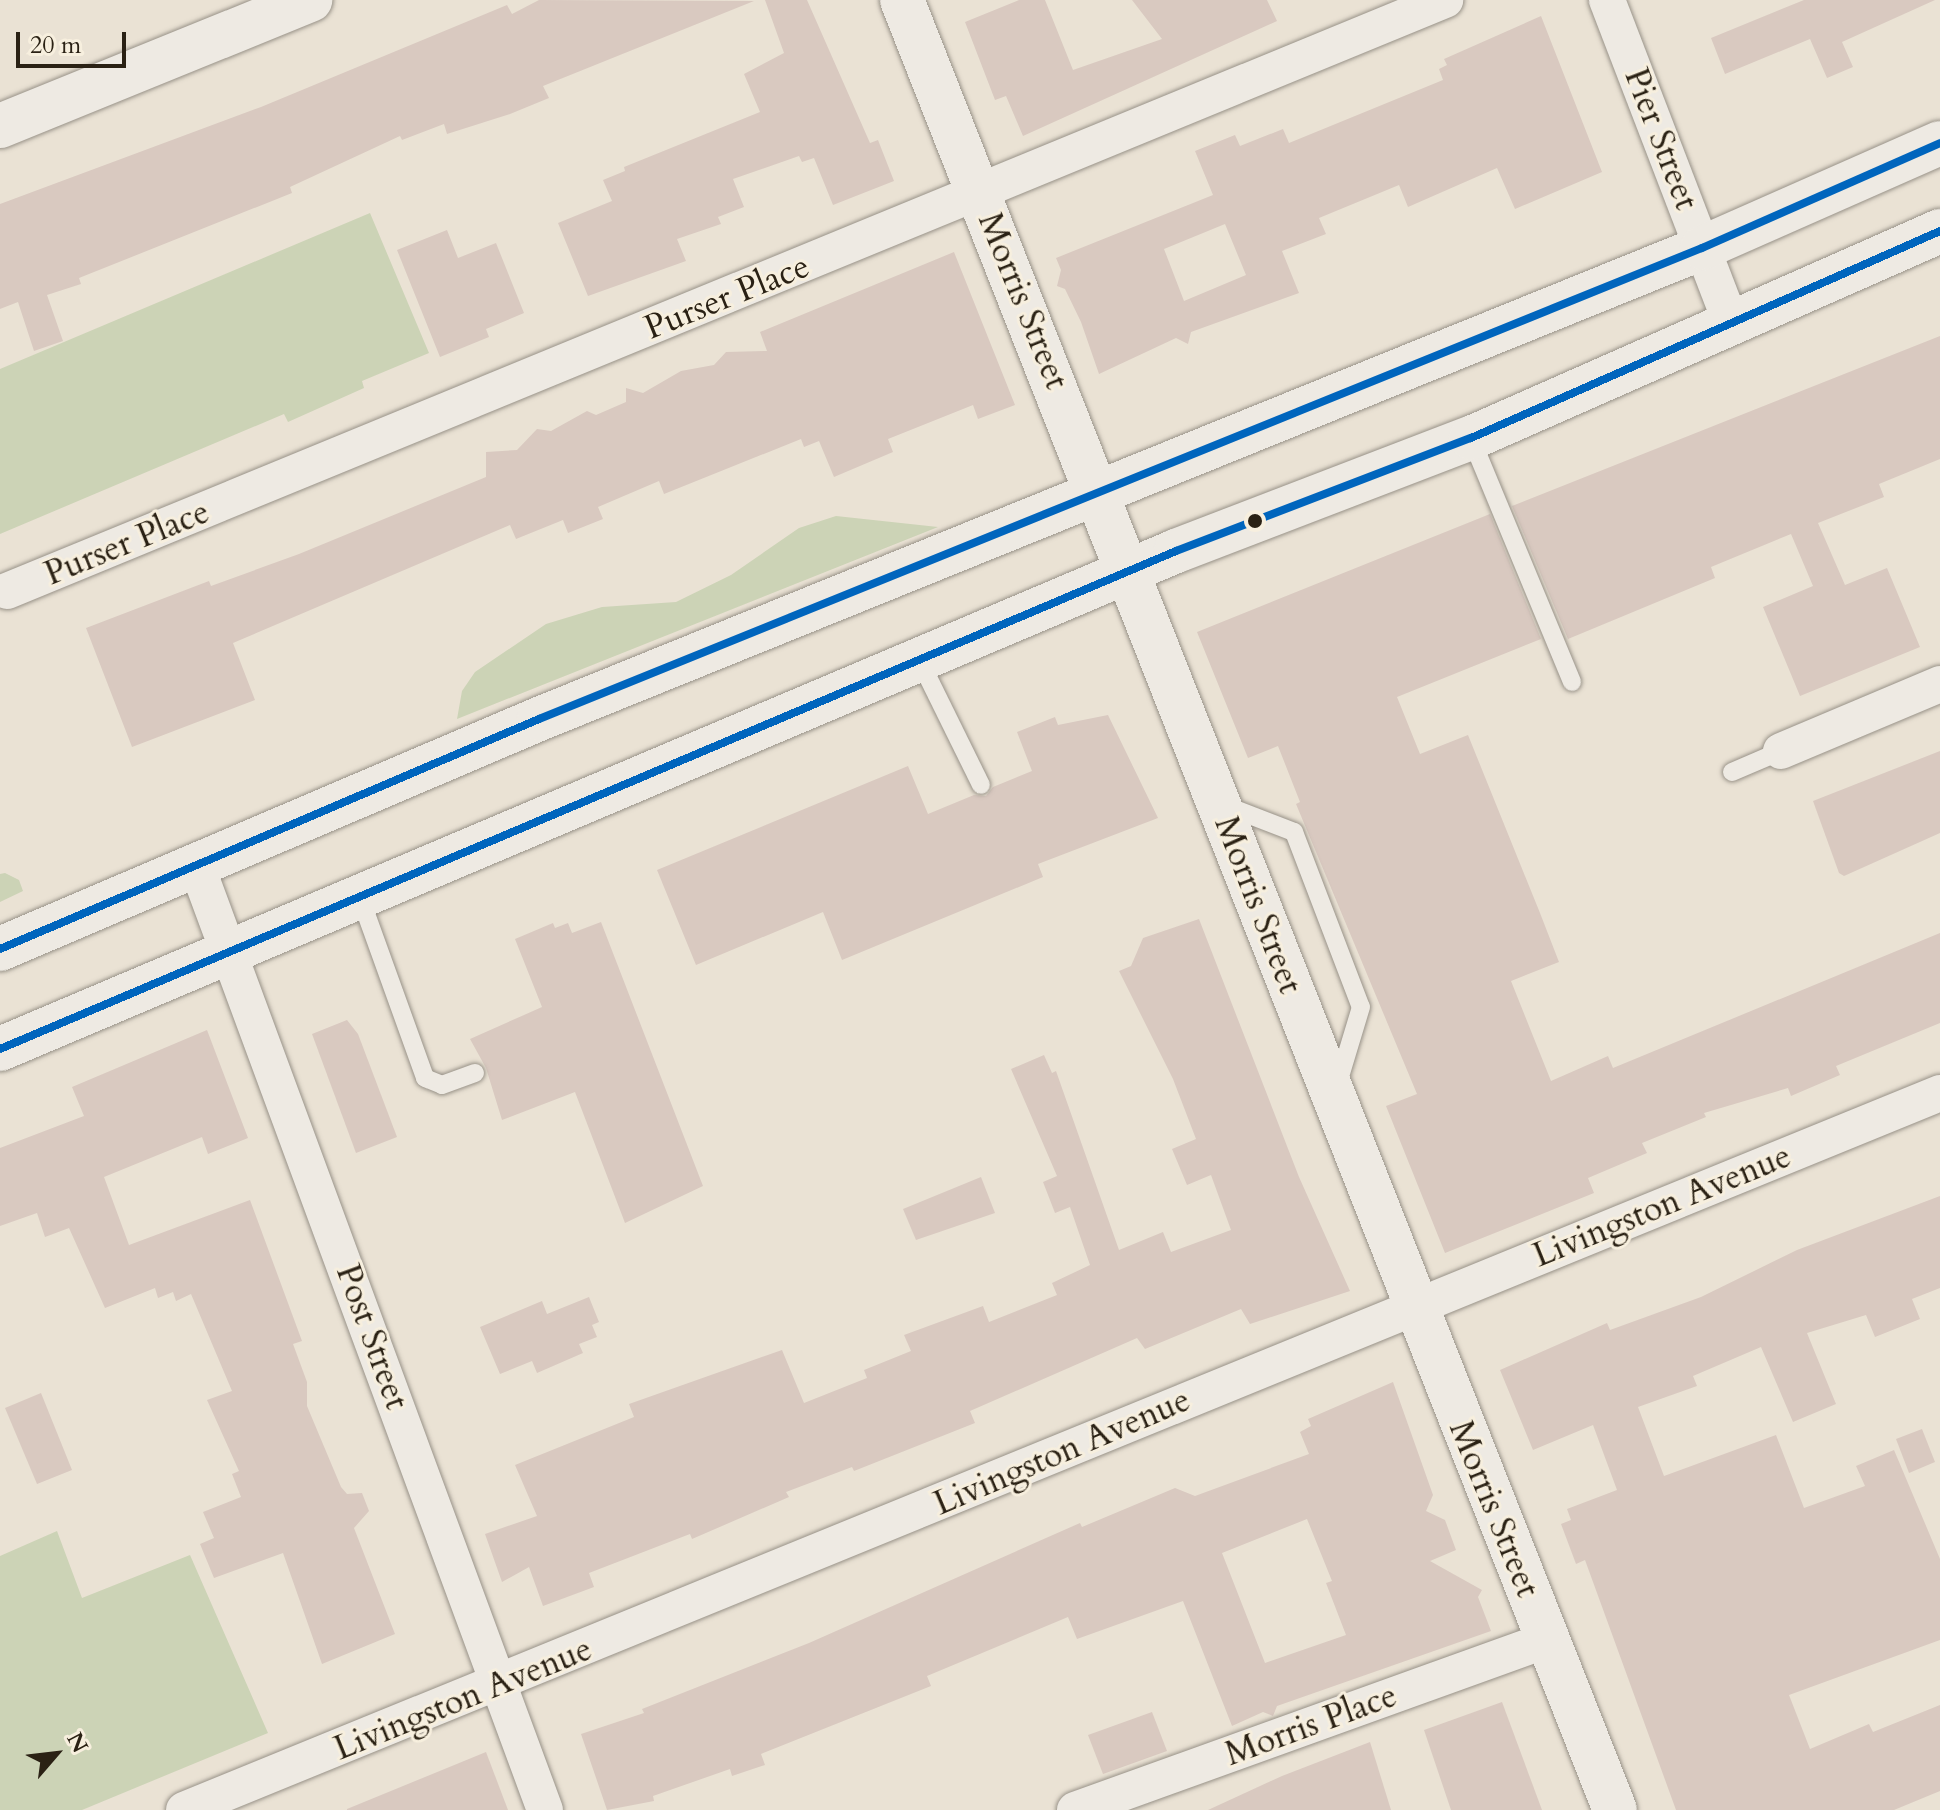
<!DOCTYPE html>
<style>
body{margin:0}
#map{position:relative;width:1940px;height:1810px;overflow:hidden;background:#eae2d4;font-family:Cardo,serif}
div>[style]{position:absolute}
[style*='--x']{left:calc(var(--x)*1px);top:calc(var(--y)*1px);width:calc(var(--w)*1px);rotate:calc(var(--a)*1deg)}
.green>*{inset:0;background:#ccd3b6}
.building>*{inset:0;background:#d9c9c0}
.roads{filter:drop-shadow(0 0 2px #989288) drop-shadow(0 0 2px #989288)}
.service>*{height:18px;margin:-9px;padding:0 9px;transform-origin:9px;border-radius:9px;background:#eeeae3}
.minor>*{height:36px;margin:-18px;padding:0 18px;transform-origin:18px;border-radius:18px;background:#eeeae3}
.tertiary>*{height:44px;margin:-22px;padding:0 22px;transform-origin:22px;border-radius:22px;background:#eeeae3}
.secondary>*{height:44px;margin:-22px;padding:0 22px;transform-origin:22px;border-radius:22px;background:#eeeae3}
.bus-1>*{height:8px;margin:-4px;padding:0 4px;transform-origin:4px;border-radius:4px;background:#0065bd}
.dots>*{width:22px;height:22px;translate:-50% -50%;box-sizing:border-box;border:4px solid #f7efde;border-radius:50%}
span{translate:-50% -50%;white-space:nowrap;text-align:center;line-height:1.15;-webkit-text-stroke:6px #f7efde;paint-order:stroke}
.street-label{font-size:34px;color:#2a2114}
.north{position:absolute;left:16px;top:1714px;width:80px;height:80px;-webkit-text-stroke:6px #f7efde;paint-order:stroke;rotate:62deg;font-size:22px;font-weight:700;line-height:32px;text-align:center;color:#2a2114}
.north::after{content:'';display:block;margin:auto;width:28px;height:36px;background:#2a2114;clip-path:polygon(50% 0,100% 100%,50% 72%,0 100%)}
.scale{position:absolute;left:16px;top:32px;width:110px;height:36px;box-sizing:border-box;border:4px solid #2a2114;border-top:0;padding-left:10px;font-size:24px;line-height:28px;white-space:nowrap;color:#2a2114;-webkit-text-stroke:6px #f7efde;paint-order:stroke}
</style>
<div id="map">
<div class="green">
<i style="clip-path:polygon(370px 213px,429px 353px,362px 381px,364px 388px,288px 422px,284px 414px,0 534px,0 369px)"></i>
<i style="clip-path:polygon(836px 516px,938px 527px,457px 719px,462px 691px,475px 672px,546px 624px,602px 607px,676px 602px,731px 575px,799px 528px)"></i>
<i style="clip-path:polygon(5px 873px,19px 880px,23px 891px,0 902px,0 874px)"></i>
<i style="clip-path:polygon(57px 1531px,82px 1598px,190px 1555px,268px 1733px,82px 1810px,0 1810px,0 1556px)"></i>
</div>
<div class="building">
<i style="clip-path:polygon(539px 0,754px 1px,543px 86px,549px 98px,510px 114px,447px 134px,444px 124px,402px 140px,400px 136px,290px 187px,292px 193px,79px 278px,81px 284px,47px 295px,63px 341px,34px 351px,18px 302px,0 309px,0 204px,261px 107px,507px 5px,512px 14px)"></i>
<i style="clip-path:polygon(765px 0,807px 0,870px 143px,878px 140px,894px 181px,833px 205px,814px 158px,802px 162px,799px 156px,733px 179px,744px 207px,718px 217px,721px 224px,677px 239px,686px 261px,588px 296px,558px 223px,612px 201px,603px 180px,625px 171px,624px 167px,760px 112px,744px 74px,784px 53px)"></i>
<i style="clip-path:polygon(1019px 0,1045px 0,1073px 70px,1162px 39px,1132px 0,1267px 0,1277px 21px,1023px 136px,1006px 96px,995px 100px,965px 22px)"></i>
<i style="clip-path:polygon(1804px 0,1935px 0,1842px 42px,1853px 67px,1827px 78px,1810px 39px,1725px 74px,1711px 38px)"></i>
<i style="clip-path:polygon(evenodd,1541px 16px,1602px 172px,1515px 209px,1497px 168px,1408px 207px,1399px 185px,1319px 218px,1326px 234px,1282px 251px,1299px 293px,1191px 332px,1188px 344px,1176px 338px,1099px 374px,1081px 322px,1065px 289px,1057px 286px,1061px 270px,1056px 258px,1213px 195px,1195px 151px,1235px 135px,1240px 146px,1283px 129px,1289px 143px,1443px 80px,1439px 69px,1447px 65px,1444px 59px,1541px 16px,1225px 224px,1246px 275px,1184px 301px,1164px 249px,1225px 224px)"></i>
<i style="clip-path:polygon(447px 230px,458px 258px,496px 243px,524px 313px,486px 329px,489px 337px,440px 357px,397px 250px)"></i>
<i style="clip-path:polygon(954px 252px,1015px 405px,978px 419px,973px 405px,888px 439px,893px 452px,834px 477px,819px 441px,804px 447px,801px 439px,664px 494px,659px 481px,598px 507px,603px 519px,568px 533px,563px 520px,516px 539px,510px 525px,233px 643px,255px 700px,132px 747px,86px 628px,209px 581px,211px 586px,299px 554px,486px 477px,486px 452px,517px 450px,537px 429px,551px 431px,587px 411px,596px 415px,626px 402px,626px 388px,643px 393px,681px 371px,714px 365px,726px 352px,767px 351px,760px 332px)"></i>
<i style="clip-path:polygon(1940px 336px,1940px 459px,1879px 484px,1884px 497px,1818px 523px,1845px 585px,1887px 568px,1920px 647px,1800px 696px,1763px 607px,1813px 586px,1791px 534px,1711px 567px,1715px 578px,1568px 639px,1512px 506px)"></i>
<i style="clip-path:polygon(1490px 514px,1541px 639px,1397px 697px,1420px 754px,1468px 735px,1540px 913px,1559px 962px,1511px 981px,1551px 1081px,1608px 1056px,1613px 1068px,1940px 933px,1940px 1023px,1836px 1066px,1840px 1075px,1791px 1096px,1788px 1088px,1704px 1113px,1706px 1117px,1642px 1143px,1647px 1153px,1588px 1178px,1594px 1193px,1445px 1253px,1386px 1106px,1417px 1094px,1296px 804px,1300px 802px,1278px 746px,1248px 758px,1197px 632px)"></i>
<i style="clip-path:polygon(1108px 715px,1158px 818px,1038px 864px,1043px 877px,842px 960px,823px 912px,696px 965px,657px 870px,908px 766px,928px 814px,974px 795px,986px 796px,993px 787px,1032px 771px,1017px 732px,1055px 717px,1058px 725px)"></i>
<i style="clip-path:polygon(1940px 751px,1940px 833px,1844px 876px,1839px 873px,1813px 801px)"></i>
<i style="clip-path:polygon(1199px 919px,1299px 1177px,1350px 1291px,1250px 1324px,1241px 1309px,1145px 1349px,1137px 1338px,970px 1411px,975px 1423px,854px 1471px,852px 1467px,786px 1492px,789px 1497px,692px 1539px,690px 1534px,589px 1573px,594px 1587px,543px 1606px,529px 1567px,502px 1582px,485px 1534px,537px 1516px,515px 1465px,634px 1417px,629px 1404px,782px 1350px,804px 1403px,867px 1378px,864px 1370px,911px 1351px,904px 1335px,983px 1306px,989px 1322px,1057px 1295px,1052px 1283px,1090px 1265px,1070px 1207px,1055px 1213px,1043px 1182px,1057px 1176px,1011px 1069px,1044px 1055px,1052px 1073px,1056px 1071px,1119px 1250px,1163px 1232px,1171px 1252px,1231px 1230px,1211px 1175px,1187px 1185px,1172px 1149px,1196px 1139px,1173px 1079px,1119px 971px,1131px 966px,1143px 938px)"></i>
<i style="clip-path:polygon(601px 922px,703px 1186px,625px 1223px,575px 1092px,502px 1120px,486px 1068px,470px 1039px,542px 1007px,515px 939px,553px 923px,555px 928px,568px 923px,572px 933px)"></i>
<i style="clip-path:polygon(347px 1020px,358px 1034px,397px 1137px,356px 1153px,312px 1034px)"></i>
<i style="clip-path:polygon(207px 1030px,248px 1138px,208px 1154px,202px 1137px,104px 1177px,129px 1245px,250px 1200px,302px 1341px,293px 1344px,307px 1382px,307px 1406px,341px 1487px,347px 1494px,362px 1493px,369px 1511px,354px 1528px,395px 1634px,322px 1664px,283px 1553px,214px 1578px,200px 1544px,214px 1538px,203px 1512px,241px 1497px,232px 1474px,239px 1471px,207px 1400px,232px 1391px,191px 1294px,176px 1301px,173px 1292px,158px 1298px,155px 1288px,105px 1308px,69px 1228px,45px 1237px,37px 1213px,0 1226px,0 1148px,84px 1116px,72px 1087px)"></i>
<i style="clip-path:polygon(981px 1177px,995px 1213px,916px 1240px,903px 1209px)"></i>
<i style="clip-path:polygon(1940px 1196px,1940px 1288px,1912px 1299px,1920px 1319px,1875px 1337px,1866px 1315px,1807px 1333px,1836px 1404px,1793px 1422px,1761px 1347px,1693px 1376px,1697px 1386px,1638px 1407px,1664px 1476px,1776px 1435px,1804px 1508px,1865px 1486px,1856px 1466px,1894px 1450px,1940px 1559px,1940px 1640px,1789px 1695px,1810px 1749px,1869px 1724px,1873px 1732px,1940px 1705px,1940px 1791px,1894px 1810px,1676px 1810px,1585px 1560px,1576px 1564px,1561px 1524px,1571px 1520px,1567px 1509px,1617px 1490px,1593px 1425px,1533px 1450px,1500px 1370px,1607px 1323px,1610px 1330px,1701px 1297px,1797px 1250px)"></i>
<i style="clip-path:polygon(589px 1297px,599px 1322px,592px 1325px,597px 1337px,579px 1344px,583px 1353px,537px 1373px,532px 1361px,500px 1374px,480px 1327px,542px 1301px,547px 1314px)"></i>
<i style="clip-path:polygon(evenodd,1393px 1382px,1433px 1495px,1426px 1511px,1445px 1520px,1456px 1550px,1430px 1561px,1482px 1590px,1478px 1597px,1491px 1631px,1277px 1706px,1273px 1716px,1263px 1712px,1232px 1726px,1183px 1601px,1077px 1639px,1068px 1617px,927px 1676px,931px 1686px,761px 1754px,765px 1765px,732px 1776px,730px 1769px,653px 1796px,654px 1801px,607px 1810px,581px 1734px,644px 1713px,642px 1709px,809px 1643px,1080px 1523px,1082px 1527px,1175px 1488px,1195px 1496px,1309px 1454px,1300px 1432px,1311px 1426px,1308px 1419px,1393px 1382px,1307px 1519px,1332px 1581px,1326px 1583px,1346px 1635px,1265px 1663px,1222px 1553px,1307px 1519px)"></i>
<i style="clip-path:polygon(41px 1393px,72px 1470px,37px 1484px,5px 1408px)"></i>
<i style="clip-path:polygon(1922px 1429px,1935px 1462px,1909px 1473px,1896px 1439px)"></i>
<i style="clip-path:polygon(1502px 1702px,1542px 1810px,1451px 1810px,1424px 1730px)"></i>
<i style="clip-path:polygon(1152px 1712px,1167px 1751px,1103px 1774px,1088px 1735px)"></i>
<i style="clip-path:polygon(1370px 1742px,1391px 1810px,1208px 1810px,1282px 1776px)"></i>
<i style="clip-path:polygon(486px 1752px,508px 1810px,347px 1810px,347px 1809px)"></i>
</div>
<div class="roads">
<div class="service">
<i style="--x:1471;--y:438;--w:264;--a:67.5"></i>
<i style="--x:920;--y:661;--w:138;--a:63.8"></i>
<i style="--x:1732;--y:772;--w:53;--a:-23.2"></i>
<i style="--x:1224;--y:805;--w:75;--a:21.1"></i>
<i style="--x:1294;--y:832;--w:187;--a:69.1"></i>
<i style="--x:1361;--y:1007;--w:79;--a:106.8"></i>
<i style="--x:360;--y:897;--w:192;--a:70.2"></i>
<i style="--x:425;--y:1078;--w:18;--a:22"></i>
<i style="--x:442;--y:1085;--w:35;--a:-20"></i>
</div>
<div class="minor">
<i style="--x:1607;--y:0;--w:346;--a:69"></i>
<i style="--x:7;--y:591;--w:1555;--a:-22.34"></i>
<i style="--x:1781;--y:751;--w:173;--a:-22.8"></i>
<i style="--x:196;--y:864;--w:1008;--a:69.75"></i>
<i style="--x:184;--y:1810;--w:1897;--a:-22.21"></i>
<i style="--x:1075;--y:1810;--w:502;--a:-19.81"></i>
</div>
<div class="tertiary">
<i style="--x:902;--y:0;--w:1945;--a:68.5"></i>
<i style="--x:0;--y:126;--w:335;--a:-22.1"></i>
</div>
<div class="secondary">
<i style="--x:0;--y:949;--w:586;--a:-23.11"></i>
<i style="--x:539;--y:719;--w:1255;--a:-22.05"></i>
<i style="--x:1702;--y:248;--w:260;--a:-23.8"></i>
<i style="--x:0;--y:1049;--w:1277;--a:-22.95"></i>
<i style="--x:1176;--y:551;--w:316;--a:-21"></i>
<i style="--x:1471;--y:438;--w:513;--a:-23.81"></i>
</div>
</div>
<div class="bus-1">
<i style="--x:0;--y:949;--w:586;--a:-23.11"></i>
<i style="--x:539;--y:719;--w:1255;--a:-22.05"></i>
<i style="--x:1702;--y:248;--w:260;--a:-23.8"></i>
<i style="--x:0;--y:1049;--w:1277;--a:-22.95"></i>
<i style="--x:1176;--y:551;--w:316;--a:-21"></i>
<i style="--x:1471;--y:438;--w:513;--a:-23.81"></i>
</div>
<div class="dots">
<i style="left:1255px;top:521px;background:#2a2114"></i>
</div>
<div class="street-label">
<span style="left:1661px;top:139px;rotate:69deg">Pier Street</span>
<span style="left:727px;top:297px;rotate:-22deg">Purser Place</span>
<span style="left:1023px;top:301px;rotate:68deg">Morris Street</span>
<span style="left:127px;top:543px;rotate:-22deg">Purser Place</span>
<span style="left:1258px;top:905px;rotate:69deg">Morris Street</span>
<span style="left:1662px;top:1206px;rotate:-22deg">Livingston Avenue</span>
<span style="left:372px;top:1337px;rotate:70deg">Post Street</span>
<span style="left:1062px;top:1452px;rotate:-23deg">Livingston Avenue</span>
<span style="left:1494px;top:1509px;rotate:68deg">Morris Street</span>
<span style="left:463px;top:1699px;rotate:-22deg">Livingston Avenue</span>
<span style="left:1311px;top:1725px;rotate:-20deg">Morris Place</span>
</div>
<div class="north">N</div>
<div class="scale">20 m</div>
</div>
